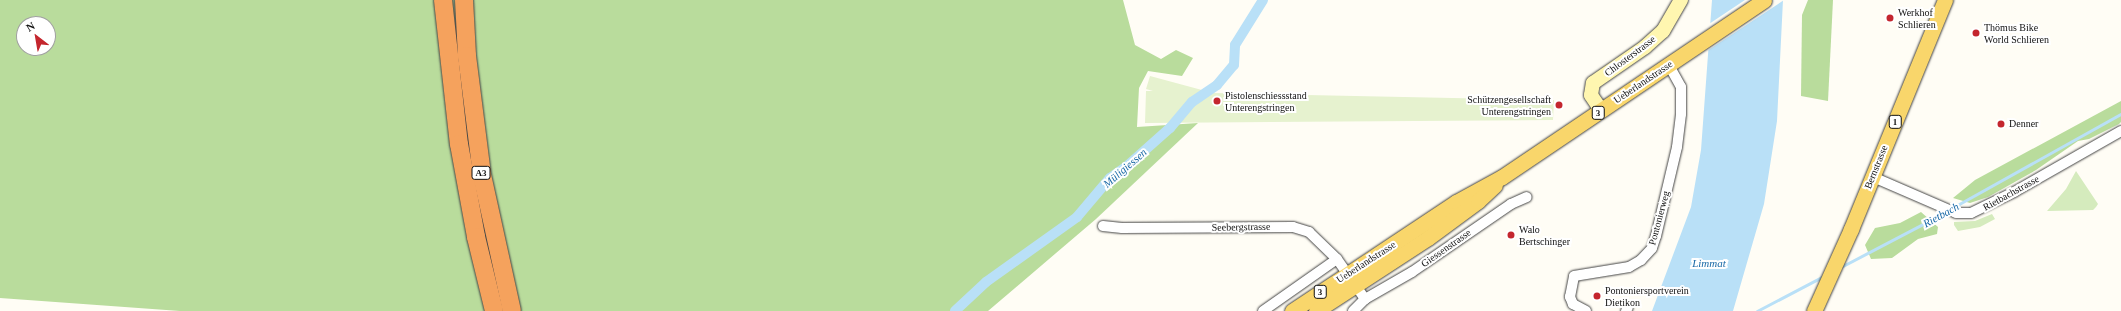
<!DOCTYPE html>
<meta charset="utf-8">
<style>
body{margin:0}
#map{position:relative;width:2121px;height:311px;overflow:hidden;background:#fffdf5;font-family:Georgia,serif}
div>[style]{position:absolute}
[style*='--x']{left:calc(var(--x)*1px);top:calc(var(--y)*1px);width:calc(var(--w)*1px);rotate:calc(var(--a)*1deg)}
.green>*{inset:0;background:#d5ebbd}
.forest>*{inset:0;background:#b9dc9c}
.pitch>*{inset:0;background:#e6f2cf}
.water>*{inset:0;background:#b9e0f7}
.pier>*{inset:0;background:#fffdf5}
.stream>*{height:2.5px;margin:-1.25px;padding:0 1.25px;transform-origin:1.25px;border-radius:1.25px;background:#b9e0f7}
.canal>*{height:10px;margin:-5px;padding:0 5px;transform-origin:5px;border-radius:5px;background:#b9e0f7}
.roads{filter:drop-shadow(0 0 1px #444) drop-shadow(0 0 1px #444)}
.street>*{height:10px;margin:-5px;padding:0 5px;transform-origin:5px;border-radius:5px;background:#fff}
.secondary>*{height:14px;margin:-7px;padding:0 7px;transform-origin:7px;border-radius:7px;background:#fff6b0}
.primary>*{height:15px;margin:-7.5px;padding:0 7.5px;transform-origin:7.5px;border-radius:7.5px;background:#f9d66b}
.highway>*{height:18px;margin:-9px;padding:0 9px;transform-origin:9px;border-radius:9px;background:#f5a25d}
.dots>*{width:11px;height:11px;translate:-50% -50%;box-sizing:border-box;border:2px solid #fff;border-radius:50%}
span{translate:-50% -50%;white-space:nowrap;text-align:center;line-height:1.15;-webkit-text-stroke:4px #fff;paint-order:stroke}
.shield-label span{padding:1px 3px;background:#fff;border:1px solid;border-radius:3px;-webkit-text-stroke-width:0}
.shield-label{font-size:9px;color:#111;font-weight:700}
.poi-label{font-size:10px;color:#111}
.left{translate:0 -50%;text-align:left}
.right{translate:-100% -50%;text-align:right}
.street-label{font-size:10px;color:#111}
.water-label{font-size:11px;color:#1768a6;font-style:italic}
.north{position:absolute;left:16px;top:16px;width:40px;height:40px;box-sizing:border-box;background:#fff;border:1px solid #a0a0a0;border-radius:50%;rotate:329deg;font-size:11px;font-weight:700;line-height:16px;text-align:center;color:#111}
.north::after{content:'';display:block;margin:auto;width:14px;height:18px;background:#c4262e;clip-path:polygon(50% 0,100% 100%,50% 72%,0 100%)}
</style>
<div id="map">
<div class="green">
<i style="clip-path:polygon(2076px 171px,2098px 204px,2096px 207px,2093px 210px,2047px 211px,2066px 189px)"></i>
<i style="clip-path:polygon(1992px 214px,1995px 219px,1980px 227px,1958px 231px,1954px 225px,1954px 222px,1975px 221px)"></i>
</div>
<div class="forest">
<i style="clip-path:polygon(evenodd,0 0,1123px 0,1135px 45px,1161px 59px,1176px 50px,1193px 58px,1182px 76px,1148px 71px,1139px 88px,1137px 127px,1198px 123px,1096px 219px,988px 311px,180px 311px,0 298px,0 0,24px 24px,48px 24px,48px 48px,24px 48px,24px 24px)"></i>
<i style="clip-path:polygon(1808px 0,1833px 0,1828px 101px,1801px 96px,1802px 15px)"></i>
<i style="clip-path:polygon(2121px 101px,2121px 122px,2119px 124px,2089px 139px,2078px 141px,2036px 170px,1988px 197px,1970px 203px,1953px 198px,1975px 180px)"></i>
<i style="clip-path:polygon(1921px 212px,1938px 227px,1937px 234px,1918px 239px,1892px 258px,1871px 259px,1865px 245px,1875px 228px,1900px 223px)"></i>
</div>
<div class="pitch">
<i style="clip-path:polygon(1150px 76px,1213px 93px,1554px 100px,1553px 120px,1145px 123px,1146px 91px,1153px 91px,1146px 89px)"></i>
</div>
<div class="water">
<i style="clip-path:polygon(1712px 0,1783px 0,1777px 121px,1764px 204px,1733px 311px,1652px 311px,1691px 207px,1701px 150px)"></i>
</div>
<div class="pier">
<i style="clip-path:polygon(1745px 0,1784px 0,1707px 51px,1709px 24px)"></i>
</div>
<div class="stream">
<i style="--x:1952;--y:208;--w:193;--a:-29.1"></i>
<i style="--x:1839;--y:268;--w:121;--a:-27.6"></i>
<i style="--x:1757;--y:311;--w:73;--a:-27.6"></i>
</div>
<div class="canal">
<i style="--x:955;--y:311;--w:42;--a:-43.1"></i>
<i style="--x:986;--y:282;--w:112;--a:-35.5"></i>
<i style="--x:1077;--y:217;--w:51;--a:-49.8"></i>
<i style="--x:1110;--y:178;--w:19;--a:-35"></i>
<i style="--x:1126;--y:167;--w:59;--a:-41.6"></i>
<i style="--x:1170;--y:128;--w:34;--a:-50"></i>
<i style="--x:1192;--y:102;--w:30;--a:-34"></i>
<i style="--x:1217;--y:85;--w:26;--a:-50"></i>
<i style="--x:1234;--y:65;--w:20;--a:-87"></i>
<i style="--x:1235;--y:45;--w:53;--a:-58.1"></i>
</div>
<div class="roads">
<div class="street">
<i style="--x:1873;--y:177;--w:90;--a:23.4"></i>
<i style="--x:1956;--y:213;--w:15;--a:0"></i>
<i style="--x:1971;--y:213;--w:48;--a:-26"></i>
<i style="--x:2014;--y:192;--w:123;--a:-29.7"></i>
<i style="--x:1103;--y:226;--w:19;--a:6"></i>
<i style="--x:1122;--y:228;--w:171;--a:-0.3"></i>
<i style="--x:1293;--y:227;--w:17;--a:17"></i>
<i style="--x:1309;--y:232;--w:39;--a:44"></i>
<i style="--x:1337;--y:259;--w:49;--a:55"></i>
<i style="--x:1365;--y:299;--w:17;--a:135"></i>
<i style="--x:1365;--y:299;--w:54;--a:-29.9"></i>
<i style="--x:1412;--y:272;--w:120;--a:-34.5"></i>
<i style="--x:1511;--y:204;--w:17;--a:-24"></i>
<i style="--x:1263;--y:311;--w:90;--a:-35.1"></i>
<i style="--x:1586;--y:311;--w:15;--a:-152"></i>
<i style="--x:1573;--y:304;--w:8;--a:-113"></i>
<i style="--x:1570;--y:297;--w:21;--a:-79"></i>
<i style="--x:1574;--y:276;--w:56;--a:-9.3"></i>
<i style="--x:1629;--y:267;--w:14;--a:-30"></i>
<i style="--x:1641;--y:260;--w:16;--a:-47"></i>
<i style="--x:1652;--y:248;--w:13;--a:-72"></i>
<i style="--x:1656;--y:236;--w:91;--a:-76.7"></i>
<i style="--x:1677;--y:147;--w:33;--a:-83"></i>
<i style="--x:1681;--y:114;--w:27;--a:-90"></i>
<i style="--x:1681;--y:87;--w:25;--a:-119"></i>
<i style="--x:1626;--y:311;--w:4;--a:-63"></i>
</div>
<div class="secondary">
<i style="--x:1601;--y:110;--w:18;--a:-124"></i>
<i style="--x:1591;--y:95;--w:12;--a:-81"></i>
<i style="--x:1593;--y:83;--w:63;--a:-34.7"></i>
<i style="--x:1645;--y:47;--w:24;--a:-42"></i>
<i style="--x:1663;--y:31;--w:36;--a:-60"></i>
</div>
<div class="primary">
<i style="--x:1292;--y:311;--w:197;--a:-33.6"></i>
<i style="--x:1456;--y:202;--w:52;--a:-28.5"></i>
<i style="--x:1502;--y:177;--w:316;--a:-34"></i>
<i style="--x:1316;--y:311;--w:134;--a:-33.1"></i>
<i style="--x:1428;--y:238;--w:62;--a:-36.5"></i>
<i style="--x:1478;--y:201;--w:23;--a:-43"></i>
<i style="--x:1814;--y:311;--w:90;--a:-65.7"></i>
<i style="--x:1851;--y:229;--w:248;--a:-67.7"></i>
</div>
<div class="highway">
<i style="--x:443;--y:0;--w:145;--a:83.7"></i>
<i style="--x:459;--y:144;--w:95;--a:79.6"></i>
<i style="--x:476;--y:237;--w:76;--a:76.3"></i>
<i style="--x:464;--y:0;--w:56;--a:86.9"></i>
<i style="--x:467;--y:56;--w:120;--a:82.8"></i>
<i style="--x:482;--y:175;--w:139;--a:77.6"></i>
</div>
</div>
<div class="dots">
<i style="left:1890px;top:18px;background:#c4262e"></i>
<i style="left:1976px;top:33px;background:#c4262e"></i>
<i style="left:1217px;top:101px;background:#c4262e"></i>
<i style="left:1559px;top:105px;background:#c4262e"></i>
<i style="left:2001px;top:124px;background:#c4262e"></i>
<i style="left:1511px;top:235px;background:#c4262e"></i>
<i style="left:1597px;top:296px;background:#c4262e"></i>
</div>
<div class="shield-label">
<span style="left:1598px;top:113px">3</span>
<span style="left:1895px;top:122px">1</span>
<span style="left:481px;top:173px">A3</span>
<span style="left:1320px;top:292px">3</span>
</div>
<div class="poi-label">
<span class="left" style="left:1898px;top:18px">Werkhof<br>Schlieren</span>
<span class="left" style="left:1984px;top:33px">Thömus Bike<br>World Schlieren</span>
<span class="left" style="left:1225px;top:101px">Pistolenschiessstand<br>Unterengstringen</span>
<span class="right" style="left:1551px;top:105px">Schützengesellschaft<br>Unterengstringen</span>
<span class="left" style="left:2009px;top:124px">Denner</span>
<span class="left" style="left:1519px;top:235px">Walo<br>Bertschinger</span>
<span class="left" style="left:1605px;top:296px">Pontoniersportverein<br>Dietikon</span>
</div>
<div class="street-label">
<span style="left:1630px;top:56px;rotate:-37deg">Chlosterstrasse</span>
<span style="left:1643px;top:82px;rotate:-34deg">Ueberlandstrasse</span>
<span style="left:1876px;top:167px;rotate:-68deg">Bernstrasse</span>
<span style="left:2011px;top:193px;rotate:-29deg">Rietbachstrasse</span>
<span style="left:1659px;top:218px;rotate:-75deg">Pontonierweg</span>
<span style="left:1241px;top:227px;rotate:-1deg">Seebergstrasse</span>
<span style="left:1446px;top:248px;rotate:-35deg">Giessenstrasse</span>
<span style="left:1366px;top:262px;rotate:-33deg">Ueberlandstrasse</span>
</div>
<div class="water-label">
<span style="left:1125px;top:168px;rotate:-41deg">Müligiessen</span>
<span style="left:1941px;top:215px;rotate:-29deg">Rietbach</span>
<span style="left:1709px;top:263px">Limmat</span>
</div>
<div class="north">N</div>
</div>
